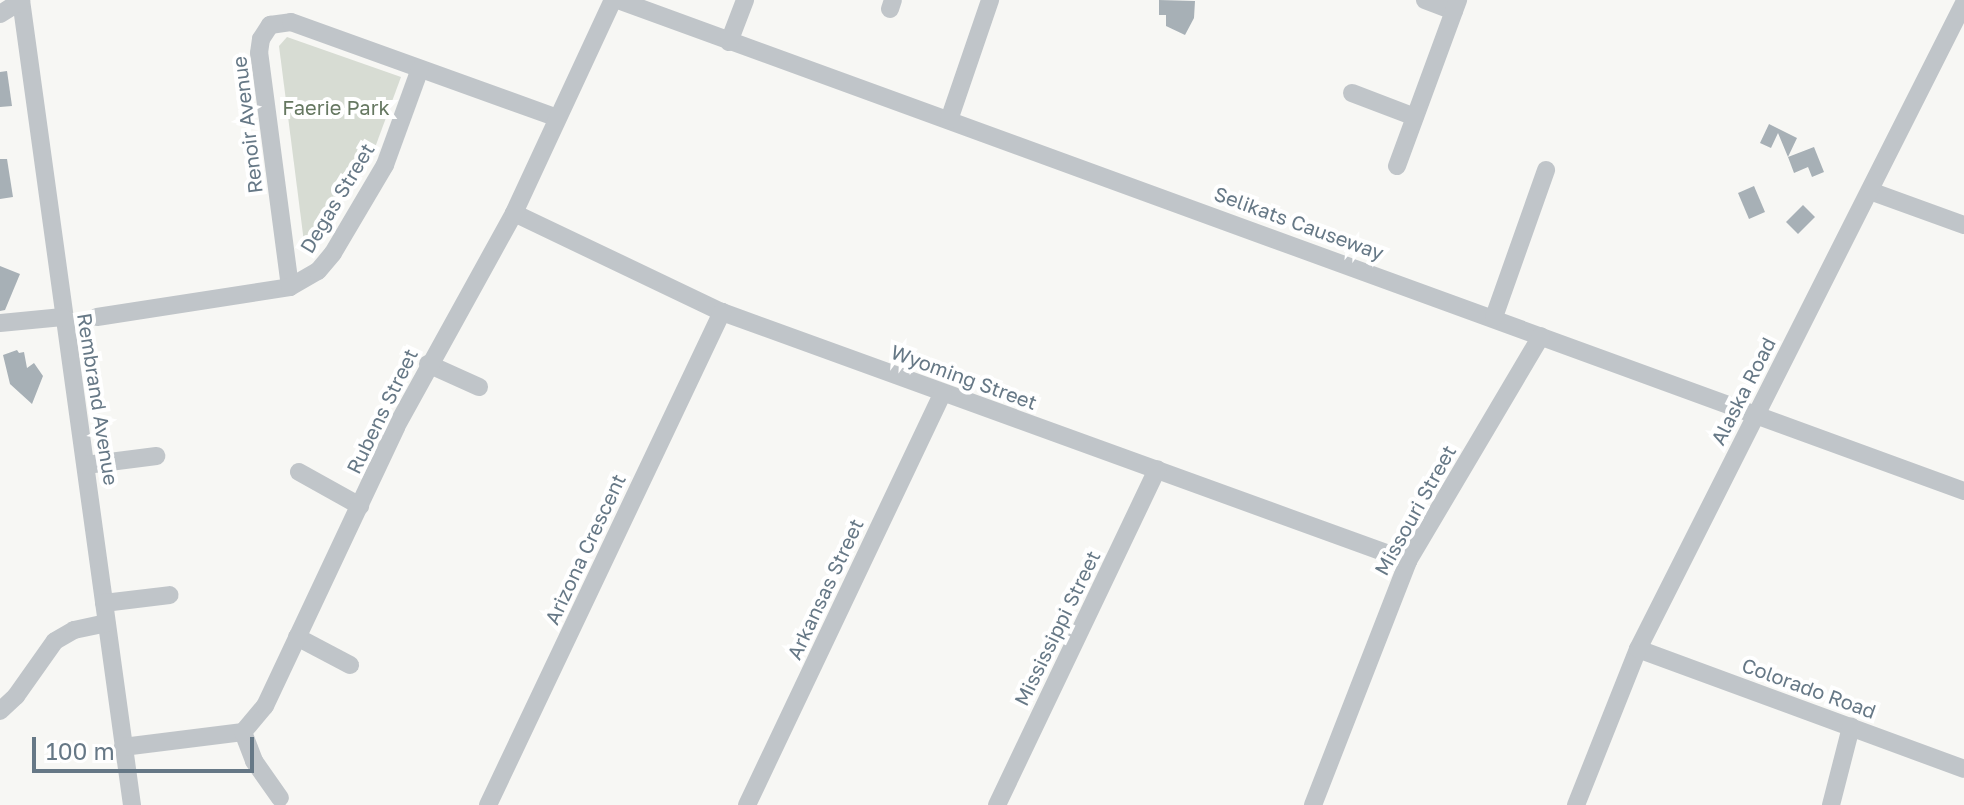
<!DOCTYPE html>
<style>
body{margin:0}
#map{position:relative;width:1964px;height:805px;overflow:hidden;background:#f7f7f4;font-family:"Golos Text",sans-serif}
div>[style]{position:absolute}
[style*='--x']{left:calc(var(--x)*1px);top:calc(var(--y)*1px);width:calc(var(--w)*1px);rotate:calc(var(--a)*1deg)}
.green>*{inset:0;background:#d7dcd3}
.building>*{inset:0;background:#a7b0b6}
.minor>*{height:18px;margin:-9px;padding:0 9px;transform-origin:9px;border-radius:9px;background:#c0c5c9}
span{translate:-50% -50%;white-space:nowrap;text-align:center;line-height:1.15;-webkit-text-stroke:8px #fff;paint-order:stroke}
.park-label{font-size:20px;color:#667861}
.street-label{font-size:20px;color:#667886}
.scale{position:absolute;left:32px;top:737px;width:222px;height:36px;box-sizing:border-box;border:4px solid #667886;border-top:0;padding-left:10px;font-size:24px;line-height:28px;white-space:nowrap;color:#667886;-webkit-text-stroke:6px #fff;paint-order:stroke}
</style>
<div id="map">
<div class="green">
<i style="clip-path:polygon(287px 37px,401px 77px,373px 153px,314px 248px,305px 250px,279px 46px)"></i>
</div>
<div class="building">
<i style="clip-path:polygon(1159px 0,1195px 1px,1194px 18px,1185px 35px,1166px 26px,1166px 15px,1159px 15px)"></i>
<i style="clip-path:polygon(7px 71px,12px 106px,0 107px,0 72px)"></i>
<i style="clip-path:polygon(1769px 124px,1797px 138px,1788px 157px,1778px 133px,1771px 148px,1760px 143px)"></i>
<i style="clip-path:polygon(1814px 147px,1824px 172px,1812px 177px,1808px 167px,1794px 173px,1788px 157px)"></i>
<i style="clip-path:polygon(0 159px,7px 159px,13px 197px,0 199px)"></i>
<i style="clip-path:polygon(1754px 186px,1765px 212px,1749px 219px,1738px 193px)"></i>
<i style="clip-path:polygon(1803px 205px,1815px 217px,1798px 234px,1786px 222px)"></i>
<i style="clip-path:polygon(0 266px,20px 274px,5px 310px,0 311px)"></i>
<i style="clip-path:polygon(17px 350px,19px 353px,24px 352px,27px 368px,34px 363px,43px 376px,32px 404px,10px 384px,3px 355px)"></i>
</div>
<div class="minor">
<i style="--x:21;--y:0;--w:813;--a:82.15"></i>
<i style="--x:618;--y:0;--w:1433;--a:20.04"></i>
<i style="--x:1425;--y:0;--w:31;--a:21"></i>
<i style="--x:890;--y:9;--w:9;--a:-72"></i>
<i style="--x:0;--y:14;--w:25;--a:-32"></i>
<i style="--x:729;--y:42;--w:45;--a:-69.1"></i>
<i style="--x:1352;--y:93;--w:67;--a:20.9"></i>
<i style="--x:949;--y:120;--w:127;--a:-71.1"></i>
<i style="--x:1397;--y:166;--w:177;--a:-69.8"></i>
<i style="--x:1870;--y:191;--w:100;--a:19.9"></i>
<i style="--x:514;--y:213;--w:230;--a:25.5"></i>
<i style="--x:722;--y:312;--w:730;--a:19.95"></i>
<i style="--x:290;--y:287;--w:236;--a:-97.5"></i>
<i style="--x:259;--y:53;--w:14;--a:-82"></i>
<i style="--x:261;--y:39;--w:17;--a:-57"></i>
<i style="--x:270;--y:25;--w:21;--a:-8"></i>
<i style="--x:291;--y:22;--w:283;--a:19.8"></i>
<i style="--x:97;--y:317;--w:195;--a:-8.8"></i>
<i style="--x:290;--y:287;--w:32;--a:-30"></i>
<i style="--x:318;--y:271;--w:23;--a:-50"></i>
<i style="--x:333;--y:253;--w:102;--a:-59.4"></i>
<i style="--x:385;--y:165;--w:102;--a:-70"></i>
<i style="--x:1494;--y:317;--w:156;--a:-70.5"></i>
<i style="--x:0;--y:323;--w:63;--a:-5.4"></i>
<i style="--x:428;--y:364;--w:56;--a:24.3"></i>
<i style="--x:86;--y:465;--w:71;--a:-7.3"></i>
<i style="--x:299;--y:472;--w:70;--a:29.1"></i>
<i style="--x:104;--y:603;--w:66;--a:-6.9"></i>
<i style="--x:297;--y:637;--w:60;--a:27.8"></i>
<i style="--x:1638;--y:649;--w:347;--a:20.2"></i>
<i style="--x:0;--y:711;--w:22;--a:-43"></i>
<i style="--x:16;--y:696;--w:67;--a:-54.7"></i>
<i style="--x:55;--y:641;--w:22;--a:-30"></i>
<i style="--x:74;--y:630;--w:33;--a:-12"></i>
<i style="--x:243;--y:732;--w:31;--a:69"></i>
<i style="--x:254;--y:761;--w:45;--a:54.9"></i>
<i style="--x:123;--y:747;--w:121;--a:-7.1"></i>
<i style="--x:243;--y:732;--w:34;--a:-50"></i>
<i style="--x:265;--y:706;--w:308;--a:-64.8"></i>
<i style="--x:396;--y:427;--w:244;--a:-61.1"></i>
<i style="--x:514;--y:213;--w:235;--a:-65.1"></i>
<i style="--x:488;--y:805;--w:546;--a:-64.61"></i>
<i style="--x:747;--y:805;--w:456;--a:-64.6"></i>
<i style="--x:997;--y:805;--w:372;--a:-64.5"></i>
<i style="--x:1313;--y:805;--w:262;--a:-68.7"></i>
<i style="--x:1408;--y:561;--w:261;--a:-59.4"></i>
<i style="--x:1576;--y:805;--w:168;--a:-68.3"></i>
<i style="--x:1638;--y:649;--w:724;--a:-63.22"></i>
<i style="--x:1831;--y:805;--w:81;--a:-75.6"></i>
</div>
<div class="park-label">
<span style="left:336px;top:107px">Faerie Park</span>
</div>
<div class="street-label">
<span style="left:247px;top:125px;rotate:-97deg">Renoir Avenue</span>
<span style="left:337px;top:198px;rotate:-59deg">Degas Street</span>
<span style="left:1299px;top:223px;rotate:20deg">Selikats Causeway</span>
<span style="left:964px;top:377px;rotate:20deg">Wyoming Street</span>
<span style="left:1743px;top:391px;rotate:-63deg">Alaska Road</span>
<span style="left:98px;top:399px;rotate:81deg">Rembrand Avenue</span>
<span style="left:382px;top:411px;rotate:-64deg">Rubens Street</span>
<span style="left:1415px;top:510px;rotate:-61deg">Missouri Street</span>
<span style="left:585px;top:549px;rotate:-65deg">Arizona Crescent</span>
<span style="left:825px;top:589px;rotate:-65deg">Arkansas Street</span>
<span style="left:1057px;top:628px;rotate:-64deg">Mississippi Street</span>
<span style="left:1809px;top:688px;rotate:20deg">Colorado Road</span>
</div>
<div class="scale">100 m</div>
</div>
